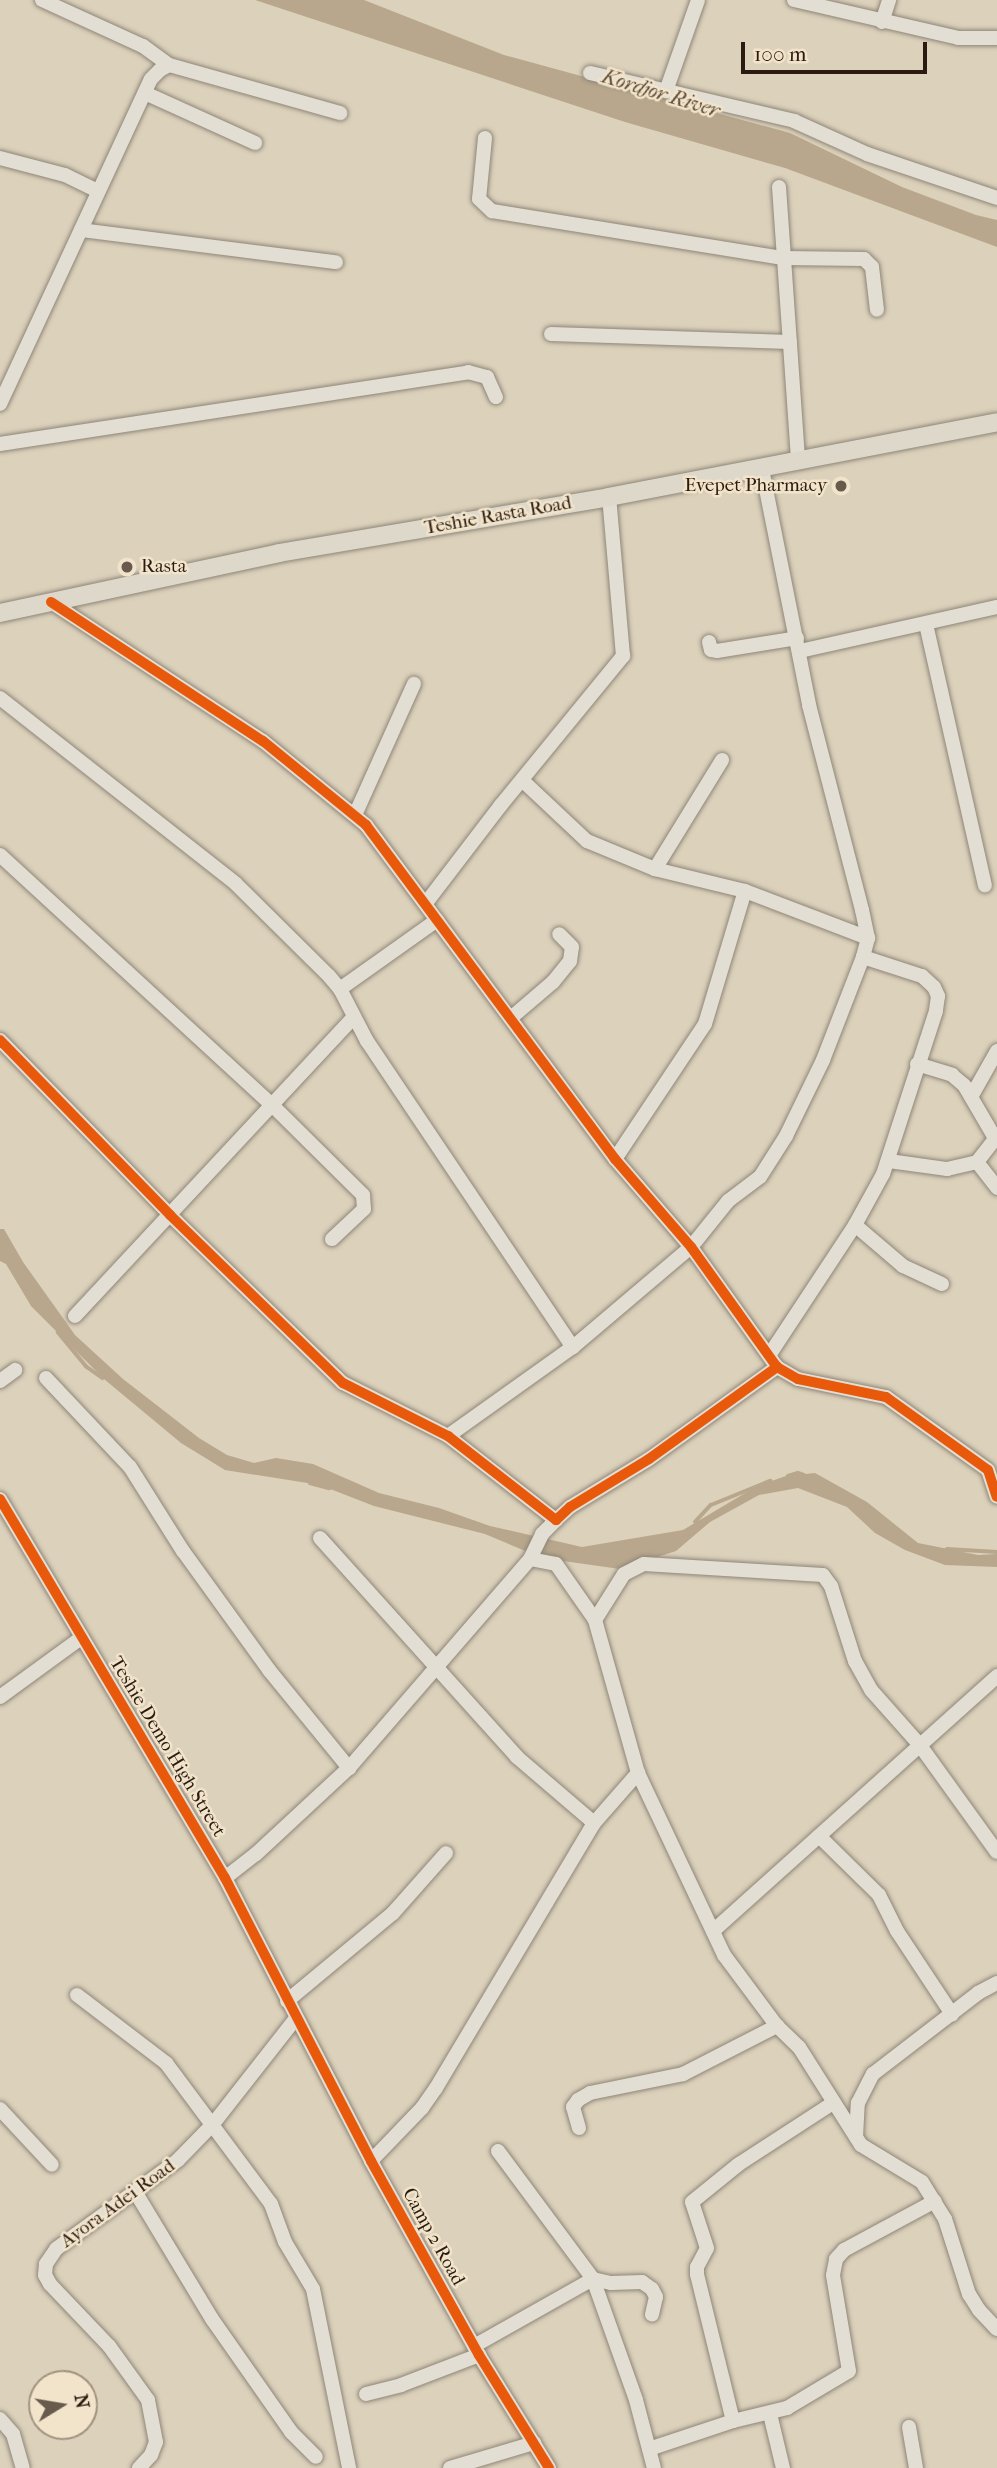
<!DOCTYPE html>
<style>
body{margin:0}
#map{position:relative;width:997px;height:2468px;overflow:hidden;background:#dcd1bb;font-family:"IM FELL French Canon",serif}
div>[style]{position:absolute}
[style*='--x']{left:calc(var(--x)*1px);top:calc(var(--y)*1px);width:calc(var(--w)*1px);rotate:calc(var(--a)*1deg)}
.water>*{inset:0;background:#b8a78c}
.stream>*{height:3.5px;margin:-1.75px;padding:0 1.75px;transform-origin:1.75px;border-radius:1.75px;background:#b8a78c}
.roads{filter:drop-shadow(0 0 2px #8e8678) drop-shadow(0 0 2px #8e8678)}
.minor>*{height:14px;margin:-7px;padding:0 7px;transform-origin:7px;border-radius:7px;background:#e3ded3}
.major>*{height:18px;margin:-9px;padding:0 9px;transform-origin:9px;border-radius:9px;background:#ded8cb}
.cycleway>*{height:10px;margin:-5px;padding:0 5px;transform-origin:5px;border-radius:5px;background:#e8590c}
.dots>*{width:19px;height:19px;translate:-50% -50%;box-sizing:border-box;border:4px solid #f1e4ca;border-radius:50%}
span{translate:-50% -50%;white-space:nowrap;text-align:center;line-height:1.15;-webkit-text-stroke:5px #f1e4ca;paint-order:stroke}
.poi-label{font-size:19px;color:#2a1a10}
.right{translate:-100% -50%;text-align:right}
.left{translate:0 -50%;text-align:left}
.street-label{font-size:19px;color:#2a1a10}
.water-label{font-size:21px;color:#5d4b3a;font-style:italic}
.north{position:absolute;left:28px;top:2370px;width:70px;height:70px;box-sizing:border-box;background:#f1e4ca;border:2px solid #a19380;border-radius:50%;rotate:79deg;font-size:19px;font-weight:700;line-height:28px;text-align:center;color:#2a1a10}
.north::after{content:'';display:block;margin:auto;width:24px;height:32px;background:#685a4c;clip-path:polygon(50% 0,100% 100%,50% 72%,0 100%)}
.scale{position:absolute;left:741px;top:42px;width:186px;height:32px;box-sizing:border-box;border:4px solid #2a1a10;border-top:0;padding-left:9px;font-size:21px;line-height:24px;white-space:nowrap;color:#2a1a10;-webkit-text-stroke:5px #f1e4ca;paint-order:stroke}
</style>
<div id="map">
<div class="water">
<i style="clip-path:polygon(255px 0,364px 0,504px 55px,790px 133px,902px 187px,976px 215px,997px 220px,997px 247px,785px 168px,625px 122px)"></i>
<i style="clip-path:polygon(0 1229px,4px 1229px,23px 1262px,75px 1335px,123px 1379px,199px 1438px,227px 1455px,254px 1463px,276px 1458px,313px 1464px,379px 1493px,439px 1508px,490px 1526px,582px 1547px,683px 1530px,757px 1486px,786px 1476px,815px 1473px,867px 1502px,918px 1543px,978px 1555px,997px 1554px,997px 1567px,945px 1565px,905px 1550px,875px 1533px,847px 1507px,798px 1488px,759px 1495px,710px 1522px,676px 1551px,620px 1569px,542px 1558px,485px 1534px,374px 1506px,320px 1485px,225px 1470px,181px 1443px,104px 1379px,31px 1306px,6px 1264px,0 1261px)"></i>
</div>
<div class="stream">
<i style="--x:58;--y:1332;--w:45;--a:50.4"></i>
<i style="--x:87;--y:1367;--w:19;--a:35"></i>
<i style="--x:788;--y:1476;--w:10;--a:-17"></i>
<i style="--x:798;--y:1473;--w:6;--a:18"></i>
<i style="--x:310;--y:1483;--w:20;--a:15"></i>
<i style="--x:695;--y:1522;--w:23;--a:-47"></i>
<i style="--x:711;--y:1505;--w:64;--a:-22.1"></i>
<i style="--x:947;--y:1549;--w:50;--a:3.4"></i>
</div>
<div class="roads">
<div class="minor">
<i style="--x:42;--y:0;--w:111;--a:24.5"></i>
<i style="--x:143;--y:46;--w:32;--a:36"></i>
<i style="--x:794;--y:0;--w:168;--a:13"></i>
<i style="--x:958;--y:38;--w:39;--a:0"></i>
<i style="--x:882;--y:22;--w:23;--a:-72"></i>
<i style="--x:590;--y:73;--w:210;--a:13.2"></i>
<i style="--x:794;--y:121;--w:80;--a:24.3"></i>
<i style="--x:867;--y:154;--w:137;--a:18.7"></i>
<i style="--x:666;--y:91;--w:96;--a:-70.6"></i>
<i style="--x:145;--y:93;--w:121;--a:24.4"></i>
<i style="--x:485;--y:138;--w:61;--a:95.6"></i>
<i style="--x:479;--y:199;--w:18;--a:43"></i>
<i style="--x:492;--y:211;--w:295;--a:9.2"></i>
<i style="--x:783;--y:258;--w:81;--a:0.7"></i>
<i style="--x:864;--y:259;--w:11;--a:45"></i>
<i style="--x:872;--y:267;--w:43;--a:83.4"></i>
<i style="--x:0;--y:158;--w:67;--a:14.7"></i>
<i style="--x:65;--y:175;--w:37;--a:26"></i>
<i style="--x:779;--y:187;--w:275;--a:86"></i>
<i style="--x:81;--y:230;--w:257;--a:7.2"></i>
<i style="--x:551;--y:334;--w:239;--a:1.9"></i>
<i style="--x:0;--y:404;--w:358;--a:-65.1"></i>
<i style="--x:151;--y:79;--w:13;--a:-45"></i>
<i style="--x:160;--y:70;--w:10;--a:-29"></i>
<i style="--x:169;--y:65;--w:178;--a:15.7"></i>
<i style="--x:0;--y:444;--w:474;--a:-8.7"></i>
<i style="--x:468;--y:372;--w:20;--a:15"></i>
<i style="--x:487;--y:377;--w:22;--a:66"></i>
<i style="--x:762;--y:469;--w:241;--a:78.7"></i>
<i style="--x:809;--y:705;--w:212;--a:75.5"></i>
<i style="--x:862;--y:910;--w:29;--a:78"></i>
<i style="--x:868;--y:938;--w:20;--a:105"></i>
<i style="--x:863;--y:957;--w:62;--a:17.9"></i>
<i style="--x:922;--y:976;--w:16;--a:43"></i>
<i style="--x:934;--y:987;--w:10;--a:66"></i>
<i style="--x:938;--y:996;--w:15;--a:98"></i>
<i style="--x:936;--y:1011;--w:171;--a:108"></i>
<i style="--x:883;--y:1174;--w:58;--a:118.8"></i>
<i style="--x:855;--y:1225;--w:154;--a:123.4"></i>
<i style="--x:51;--y:602;--w:254;--a:33.3"></i>
<i style="--x:263;--y:741;--w:133;--a:39.2"></i>
<i style="--x:366;--y:825;--w:417;--a:53.3"></i>
<i style="--x:615;--y:1159;--w:116;--a:49.2"></i>
<i style="--x:691;--y:1247;--w:148;--a:54.4"></i>
<i style="--x:777;--y:1367;--w:24;--a:30"></i>
<i style="--x:798;--y:1379;--w:90;--a:11.6"></i>
<i style="--x:886;--y:1397;--w:125;--a:35.6"></i>
<i style="--x:988;--y:1470;--w:28;--a:72"></i>
<i style="--x:926;--y:624;--w:268;--a:77.3"></i>
<i style="--x:709;--y:642;--w:8;--a:76"></i>
<i style="--x:711;--y:650;--w:6;--a:9"></i>
<i style="--x:717;--y:651;--w:81;--a:-9.2"></i>
<i style="--x:800;--y:651;--w:202;--a:-12.6"></i>
<i style="--x:0;--y:698;--w:300;--a:38.2"></i>
<i style="--x:236;--y:884;--w:131;--a:44.7"></i>
<i style="--x:329;--y:976;--w:17;--a:50"></i>
<i style="--x:340;--y:989;--w:59;--a:62.6"></i>
<i style="--x:367;--y:1041;--w:369;--a:56.1"></i>
<i style="--x:523;--y:781;--w:88;--a:43.2"></i>
<i style="--x:587;--y:841;--w:74;--a:22.4"></i>
<i style="--x:355;--y:815;--w:144;--a:-65.8"></i>
<i style="--x:0;--y:855;--w:369;--a:42.6"></i>
<i style="--x:272;--y:1105;--w:128;--a:44.7"></i>
<i style="--x:363;--y:1195;--w:14;--a:86"></i>
<i style="--x:364;--y:1209;--w:44;--a:136.8"></i>
<i style="--x:745;--y:891;--w:132;--a:20.9"></i>
<i style="--x:426;--y:903;--w:123;--a:-52.6"></i>
<i style="--x:501;--y:805;--w:193;--a:-50.7"></i>
<i style="--x:623;--y:656;--w:160;--a:-95"></i>
<i style="--x:340;--y:989;--w:119;--a:-35.4"></i>
<i style="--x:512;--y:1017;--w:54;--a:-40.5"></i>
<i style="--x:553;--y:982;--w:27;--a:-51"></i>
<i style="--x:570;--y:961;--w:14;--a:-82"></i>
<i style="--x:572;--y:947;--w:18;--a:-135"></i>
<i style="--x:0;--y:1040;--w:244;--a:45.8"></i>
<i style="--x:170;--y:1215;--w:241;--a:44.2"></i>
<i style="--x:343;--y:1383;--w:118;--a:26.8"></i>
<i style="--x:448;--y:1436;--w:137;--a:37.9"></i>
<i style="--x:556;--y:1520;--w:19;--a:-43"></i>
<i style="--x:570;--y:1507;--w:92;--a:-31.3"></i>
<i style="--x:649;--y:1459;--w:158;--a:-35.7"></i>
<i style="--x:917;--y:1064;--w:37;--a:17"></i>
<i style="--x:952;--y:1075;--w:16;--a:40"></i>
<i style="--x:964;--y:1085;--w:61;--a:59.7"></i>
<i style="--x:971;--y:1097;--w:53;--a:-60.5"></i>
<i style="--x:615;--y:1159;--w:162;--a:-56.3"></i>
<i style="--x:705;--y:1024;--w:139;--a:-73.3"></i>
<i style="--x:745;--y:891;--w:93;--a:-166.3"></i>
<i style="--x:655;--y:869;--w:128;--a:-58.4"></i>
<i style="--x:889;--y:1161;--w:59;--a:7.9"></i>
<i style="--x:947;--y:1169;--w:31;--a:-13"></i>
<i style="--x:977;--y:1162;--w:33;--a:52"></i>
<i style="--x:977;--y:1162;--w:33;--a:-52"></i>
<i style="--x:855;--y:1225;--w:63;--a:40.5"></i>
<i style="--x:903;--y:1266;--w:43;--a:24.8"></i>
<i style="--x:75;--y:1316;--w:409;--a:-47"></i>
<i style="--x:46;--y:1378;--w:122;--a:46.7"></i>
<i style="--x:130;--y:1467;--w:99;--a:57.8"></i>
<i style="--x:183;--y:1551;--w:147;--a:54.1"></i>
<i style="--x:269;--y:1670;--w:127;--a:50.8"></i>
<i style="--x:0;--y:1381;--w:19;--a:-36"></i>
<i style="--x:448;--y:1436;--w:153;--a:-35.5"></i>
<i style="--x:573;--y:1347;--w:155;--a:-40.3"></i>
<i style="--x:691;--y:1247;--w:59;--a:-51.2"></i>
<i style="--x:728;--y:1201;--w:40;--a:-37"></i>
<i style="--x:760;--y:1177;--w:49;--a:-57.6"></i>
<i style="--x:786;--y:1136;--w:85;--a:-64"></i>
<i style="--x:823;--y:1060;--w:110;--a:-68.8"></i>
<i style="--x:0;--y:1499;--w:441;--a:59.3"></i>
<i style="--x:225;--y:1878;--w:318;--a:62.7"></i>
<i style="--x:371;--y:2161;--w:222;--a:60.9"></i>
<i style="--x:479;--y:2355;--w:133;--a:58.2"></i>
<i style="--x:320;--y:1538;--w:295;--a:48"></i>
<i style="--x:517;--y:1757;--w:101;--a:40.6"></i>
<i style="--x:530;--y:1559;--w:26;--a:11"></i>
<i style="--x:556;--y:1564;--w:68;--a:55.1"></i>
<i style="--x:595;--y:1620;--w:159;--a:74.3"></i>
<i style="--x:638;--y:1773;--w:201;--a:64.7"></i>
<i style="--x:724;--y:1955;--w:89;--a:53.3"></i>
<i style="--x:777;--y:2026;--w:30;--a:44"></i>
<i style="--x:799;--y:2047;--w:116;--a:57.7"></i>
<i style="--x:861;--y:2145;--w:71;--a:31.2"></i>
<i style="--x:922;--y:2182;--w:44;--a:58.1"></i>
<i style="--x:945;--y:2219;--w:79;--a:72.3"></i>
<i style="--x:969;--y:2294;--w:19;--a:58"></i>
<i style="--x:979;--y:2310;--w:26;--a:47"></i>
<i style="--x:595;--y:1620;--w:54;--a:-57.8"></i>
<i style="--x:624;--y:1574;--w:22;--a:-27"></i>
<i style="--x:644;--y:1564;--w:179;--a:3.5"></i>
<i style="--x:823;--y:1575;--w:14;--a:54"></i>
<i style="--x:831;--y:1586;--w:79;--a:72.3"></i>
<i style="--x:855;--y:1661;--w:33;--a:61"></i>
<i style="--x:871;--y:1690;--w:72;--a:48.4"></i>
<i style="--x:919;--y:1744;--w:133;--a:54.2"></i>
<i style="--x:0;--y:1697;--w:100;--a:-36.1"></i>
<i style="--x:819;--y:1836;--w:84;--a:44.5"></i>
<i style="--x:879;--y:1895;--w:40;--a:63.4"></i>
<i style="--x:897;--y:1931;--w:100;--a:56.5"></i>
<i style="--x:225;--y:1878;--w:39;--a:-38"></i>
<i style="--x:256;--y:1854;--w:127;--a:-42.8"></i>
<i style="--x:349;--y:1768;--w:276;--a:-49.1"></i>
<i style="--x:530;--y:1559;--w:28;--a:-64"></i>
<i style="--x:542;--y:1534;--w:20;--a:-45"></i>
<i style="--x:713;--y:1931;--w:382;--a:-41.9"></i>
<i style="--x:77;--y:1995;--w:112;--a:37.4"></i>
<i style="--x:166;--y:2063;--w:176;--a:53.3"></i>
<i style="--x:271;--y:2204;--w:40;--a:69.8"></i>
<i style="--x:285;--y:2242;--w:55;--a:59.2"></i>
<i style="--x:313;--y:2289;--w:183;--a:78.6"></i>
<i style="--x:287;--y:2001;--w:138;--a:-39.7"></i>
<i style="--x:393;--y:1913;--w:80;--a:-48.5"></i>
<i style="--x:0;--y:2109;--w:76;--a:47.1"></i>
<i style="--x:579;--y:2128;--w:22;--a:-106"></i>
<i style="--x:573;--y:2107;--w:9;--a:-54"></i>
<i style="--x:578;--y:2100;--w:14;--a:-30"></i>
<i style="--x:590;--y:2093;--w:95;--a:-11.5"></i>
<i style="--x:683;--y:2074;--w:106;--a:-27.1"></i>
<i style="--x:856;--y:2137;--w:34;--a:-87"></i>
<i style="--x:858;--y:2103;--w:33;--a:-63"></i>
<i style="--x:873;--y:2074;--w:133;--a:-37.6"></i>
<i style="--x:978;--y:1993;--w:21;--a:-28"></i>
<i style="--x:498;--y:2151;--w:159;--a:53.4"></i>
<i style="--x:593;--y:2279;--w:128;--a:70.4"></i>
<i style="--x:636;--y:2400;--w:70;--a:75.2"></i>
<i style="--x:371;--y:2161;--w:74;--a:-46.1"></i>
<i style="--x:422;--y:2108;--w:24;--a:-55"></i>
<i style="--x:436;--y:2088;--w:309;--a:-59.2"></i>
<i style="--x:594;--y:1823;--w:67;--a:-48.7"></i>
<i style="--x:136;--y:2193;--w:147;--a:58.9"></i>
<i style="--x:212;--y:2319;--w:138;--a:55"></i>
<i style="--x:291;--y:2432;--w:35;--a:45"></i>
<i style="--x:474;--y:2346;--w:137;--a:-29.4"></i>
<i style="--x:593;--y:2279;--w:18;--a:13"></i>
<i style="--x:611;--y:2283;--w:31;--a:-2"></i>
<i style="--x:642;--y:2282;--w:12;--a:35"></i>
<i style="--x:652;--y:2289;--w:9;--a:63"></i>
<i style="--x:656;--y:2297;--w:18;--a:103"></i>
<i style="--x:366;--y:2394;--w:36;--a:-14"></i>
<i style="--x:401;--y:2385;--w:84;--a:-21"></i>
<i style="--x:770;--y:2414;--w:56;--a:76.5"></i>
<i style="--x:0;--y:2419;--w:20;--a:49"></i>
<i style="--x:13;--y:2434;--w:35;--a:74"></i>
<i style="--x:733;--y:2421;--w:151;--a:-103.8"></i>
<i style="--x:697;--y:2274;--w:7;--a:-90"></i>
<i style="--x:697;--y:2267;--w:21;--a:-62"></i>
<i style="--x:707;--y:2248;--w:48;--a:-108.1"></i>
<i style="--x:692;--y:2202;--w:60;--a:-39"></i>
<i style="--x:739;--y:2164;--w:112;--a:-33"></i>
<i style="--x:909;--y:2427;--w:42;--a:80.3"></i>
<i style="--x:649;--y:2449;--w:89;--a:-18.4"></i>
<i style="--x:733;--y:2421;--w:56;--a:-13.5"></i>
<i style="--x:787;--y:2408;--w:72;--a:-30.8"></i>
<i style="--x:849;--y:2371;--w:97;--a:-99.5"></i>
<i style="--x:833;--y:2275;--w:16;--a:-79"></i>
<i style="--x:836;--y:2259;--w:12;--a:-48"></i>
<i style="--x:844;--y:2250;--w:103;--a:-28.3"></i>
<i style="--x:139;--y:2468;--w:18;--a:-47"></i>
<i style="--x:151;--y:2455;--w:14;--a:-69"></i>
<i style="--x:156;--y:2442;--w:43;--a:-100.8"></i>
<i style="--x:148;--y:2400;--w:67;--a:-125.8"></i>
<i style="--x:109;--y:2346;--w:86;--a:-133.6"></i>
<i style="--x:50;--y:2284;--w:10;--a:-119"></i>
<i style="--x:45;--y:2275;--w:11;--a:-85"></i>
<i style="--x:46;--y:2264;--w:18;--a:-56"></i>
<i style="--x:56;--y:2249;--w:151;--a:-36.1"></i>
<i style="--x:178;--y:2160;--w:50;--a:-45.8"></i>
<i style="--x:213;--y:2124;--w:135;--a:-51.9"></i>
<i style="--x:450;--y:2468;--w:88;--a:-16.6"></i>
</div>
<div class="major">
<i style="--x:0;--y:613;--w:285;--a:-12.1"></i>
<i style="--x:279;--y:553;--w:335;--a:-9.6"></i>
<i style="--x:609;--y:497;--w:395;--a:-10.9"></i>
</div>
</div>
<div class="cycleway">
<i style="--x:51;--y:602;--w:254;--a:33.3"></i>
<i style="--x:263;--y:741;--w:133;--a:39.2"></i>
<i style="--x:366;--y:825;--w:417;--a:53.3"></i>
<i style="--x:615;--y:1159;--w:116;--a:49.2"></i>
<i style="--x:691;--y:1247;--w:148;--a:54.4"></i>
<i style="--x:777;--y:1367;--w:24;--a:30"></i>
<i style="--x:798;--y:1379;--w:90;--a:11.6"></i>
<i style="--x:886;--y:1397;--w:125;--a:35.6"></i>
<i style="--x:988;--y:1470;--w:28;--a:72"></i>
<i style="--x:0;--y:1040;--w:244;--a:45.8"></i>
<i style="--x:170;--y:1215;--w:241;--a:44.2"></i>
<i style="--x:343;--y:1383;--w:118;--a:26.8"></i>
<i style="--x:448;--y:1436;--w:137;--a:37.9"></i>
<i style="--x:556;--y:1520;--w:19;--a:-43"></i>
<i style="--x:570;--y:1507;--w:92;--a:-31.3"></i>
<i style="--x:649;--y:1459;--w:158;--a:-35.7"></i>
<i style="--x:0;--y:1499;--w:441;--a:59.3"></i>
<i style="--x:225;--y:1878;--w:318;--a:62.7"></i>
<i style="--x:371;--y:2161;--w:222;--a:60.9"></i>
<i style="--x:479;--y:2355;--w:133;--a:58.2"></i>
</div>
<div class="dots">
<i style="left:841px;top:486px;background:#685a4c"></i>
<i style="left:127px;top:567px;background:#685a4c"></i>
</div>
<div class="poi-label">
<span class="right" style="left:827px;top:486px">Evepet Pharmacy</span>
<span class="left" style="left:141px;top:567px">Rasta</span>
</div>
<div class="street-label">
<span style="left:498px;top:516px;rotate:-10deg">Teshie Rasta Road</span>
<span style="left:167px;top:1747px;rotate:59deg">Teshie Demo High Street</span>
<span style="left:118px;top:2204px;rotate:-36deg">Ayora Adei Road</span>
<span style="left:433px;top:2237px;rotate:61deg">Camp 2 Road</span>
</div>
<div class="water-label">
<span style="left:661px;top:93px;rotate:17deg">Kordjor River</span>
</div>
<div class="north">N</div>
<div class="scale">100 m</div>
</div>
